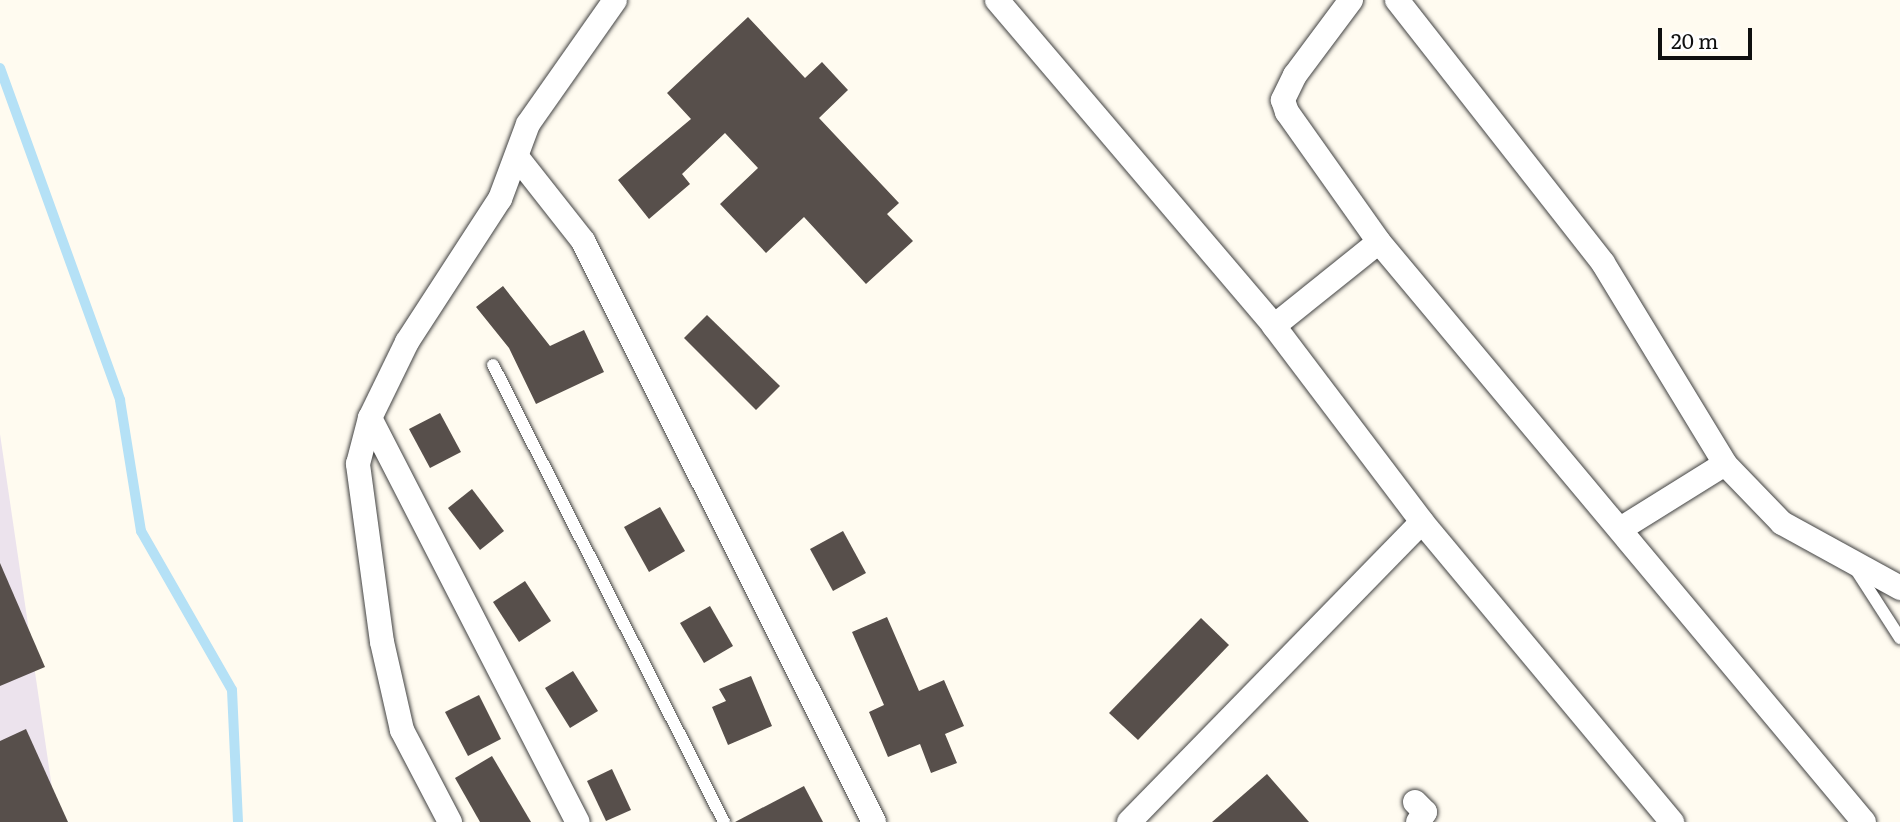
<!DOCTYPE html>
<style>
body{margin:0}
#map{position:relative;width:1900px;height:822px;overflow:hidden;background:#fffbf0;font-family:Literata,serif}
div>[style]{position:absolute}
[style*='--x']{left:calc(var(--x)*1px);top:calc(var(--y)*1px);width:calc(var(--w)*1px);rotate:calc(var(--a)*1deg)}
.industrial>*{inset:0;background:#ece3ed}
.stream>*{height:10px;margin:-5px;padding:0 5px;transform-origin:5px;border-radius:5px;background:#b5e1f6}
.building>*{inset:0;background:#574f4b}
.roads{filter:drop-shadow(0 0 2px #424242) drop-shadow(0 0 2px #424242)}
.lane>*{height:12px;margin:-6px;padding:0 6px;transform-origin:6px;border-radius:6px;background:#fff}
.street>*{height:24px;margin:-12px;padding:0 12px;transform-origin:12px;border-radius:12px;background:#fff}
span{translate:-50% -50%;white-space:nowrap;text-align:center;line-height:1.15;-webkit-text-stroke:7px #fff;paint-order:stroke}
.scale{position:absolute;left:1658px;top:28px;width:94px;height:32px;box-sizing:border-box;border:4px solid #0f0f0f;border-top:0;padding-left:9px;font-size:21px;line-height:24px;white-space:nowrap;color:#0f0f0f;-webkit-text-stroke:5px #fff;paint-order:stroke}
</style>
<div id="map">
<div class="industrial">
<i style="clip-path:polygon(0 434px,56px 815px,0 822px)"></i>
</div>
<div class="stream">
<i style="--x:0;--y:68;--w:353;--a:70.1"></i>
<i style="--x:120;--y:400;--w:133;--a:80.9"></i>
<i style="--x:141;--y:531;--w:183;--a:60.2"></i>
<i style="--x:232;--y:690;--w:132;--a:87.4"></i>
</div>
<div class="building">
<i style="clip-path:polygon(748px 17px,805px 78px,822px 62px,848px 90px,819px 118px,899px 203px,887px 214px,913px 241px,866px 284px,804px 217px,766px 253px,720px 204px,758px 168px,725px 133px,682px 174px,690px 184px,649px 219px,618px 180px,691px 119px,667px 93px)"></i>
<i style="clip-path:polygon(503px 286px,550px 346px,584px 330px,604px 372px,536px 404px,509px 348px,476px 307px)"></i>
<i style="clip-path:polygon(707px 315px,780px 386px,756px 410px,684px 338px)"></i>
<i style="clip-path:polygon(440px 413px,461px 452px,430px 468px,409px 429px)"></i>
<i style="clip-path:polygon(472px 489px,504px 531px,480px 550px,448px 508px)"></i>
<i style="clip-path:polygon(660px 507px,685px 551px,649px 572px,624px 527px)"></i>
<i style="clip-path:polygon(843px 531px,866px 573px,833px 591px,810px 549px)"></i>
<i style="clip-path:polygon(0 563px,45px 667px,0 686px)"></i>
<i style="clip-path:polygon(525px 581px,551px 621px,519px 642px,493px 602px)"></i>
<i style="clip-path:polygon(710px 606px,733px 646px,704px 663px,680px 623px)"></i>
<i style="clip-path:polygon(887px 617px,919px 691px,944px 680px,964px 726px,945px 734px,957px 763px,931px 773px,920px 744px,888px 757px,869px 712px,884px 705px,852px 632px)"></i>
<i style="clip-path:polygon(1201px 618px,1229px 645px,1138px 740px,1109px 713px)"></i>
<i style="clip-path:polygon(573px 671px,598px 711px,570px 728px,545px 688px)"></i>
<i style="clip-path:polygon(751px 676px,772px 726px,728px 745px,712px 707px,726px 701px,719px 689px)"></i>
<i style="clip-path:polygon(479px 695px,501px 739px,468px 756px,445px 712px)"></i>
<i style="clip-path:polygon(26px 729px,68px 822px,0 822px,0 741px)"></i>
<i style="clip-path:polygon(492px 756px,531px 822px,480px 822px,455px 778px)"></i>
<i style="clip-path:polygon(612px 769px,631px 810px,606px 821px,587px 781px)"></i>
<i style="clip-path:polygon(1267px 774px,1309px 822px,1212px 822px)"></i>
<i style="clip-path:polygon(804px 786px,823px 822px,735px 822px)"></i>
</div>
<div class="roads">
<div class="lane">
<i style="--x:493;--y:365;--w:512;--a:63.18"></i>
<i style="--x:1853;--y:565;--w:87;--a:57.2"></i>
</div>
<div class="street">
<i style="--x:997;--y:0;--w:428;--a:49.6"></i>
<i style="--x:1274;--y:326;--w:246;--a:52.9"></i>
<i style="--x:1422;--y:522;--w:391;--a:50.2"></i>
<i style="--x:1351;--y:0;--w:94;--a:126.7"></i>
<i style="--x:1295;--y:75;--w:28;--a:116"></i>
<i style="--x:1283;--y:100;--w:13;--a:72"></i>
<i style="--x:1287;--y:112;--w:159;--a:54.7"></i>
<i style="--x:1379;--y:242;--w:756;--a:50.1"></i>
<i style="--x:1397;--y:0;--w:334;--a:51.9"></i>
<i style="--x:1603;--y:263;--w:235;--a:58.7"></i>
<i style="--x:517;--y:157;--w:107;--a:51.8"></i>
<i style="--x:583;--y:241;--w:650;--a:63.4"></i>
<i style="--x:1274;--y:326;--w:134;--a:-38.7"></i>
<i style="--x:370;--y:418;--w:454;--a:62.8"></i>
<i style="--x:1622;--y:528;--w:121;--a:-31.9"></i>
<i style="--x:1725;--y:464;--w:82;--a:46"></i>
<i style="--x:1782;--y:523;--w:135;--a:28.8"></i>
<i style="--x:1415;--y:802;--w:14;--a:45"></i>
<i style="--x:1425;--y:812;--w:12;--a:125"></i>
<i style="--x:450;--y:822;--w:104;--a:-117.6"></i>
<i style="--x:402;--y:730;--w:90;--a:-102.8"></i>
<i style="--x:382;--y:642;--w:180;--a:-97.7"></i>
<i style="--x:358;--y:464;--w:48;--a:-75.4"></i>
<i style="--x:370;--y:418;--w:85;--a:-64"></i>
<i style="--x:407;--y:342;--w:171;--a:-57"></i>
<i style="--x:500;--y:199;--w:80;--a:-69.5"></i>
<i style="--x:528;--y:124;--w:151;--a:-54.9"></i>
<i style="--x:1129;--y:822;--w:419;--a:-45.7"></i>
</div>
</div>
<div class="scale">20 m</div>
</div>
